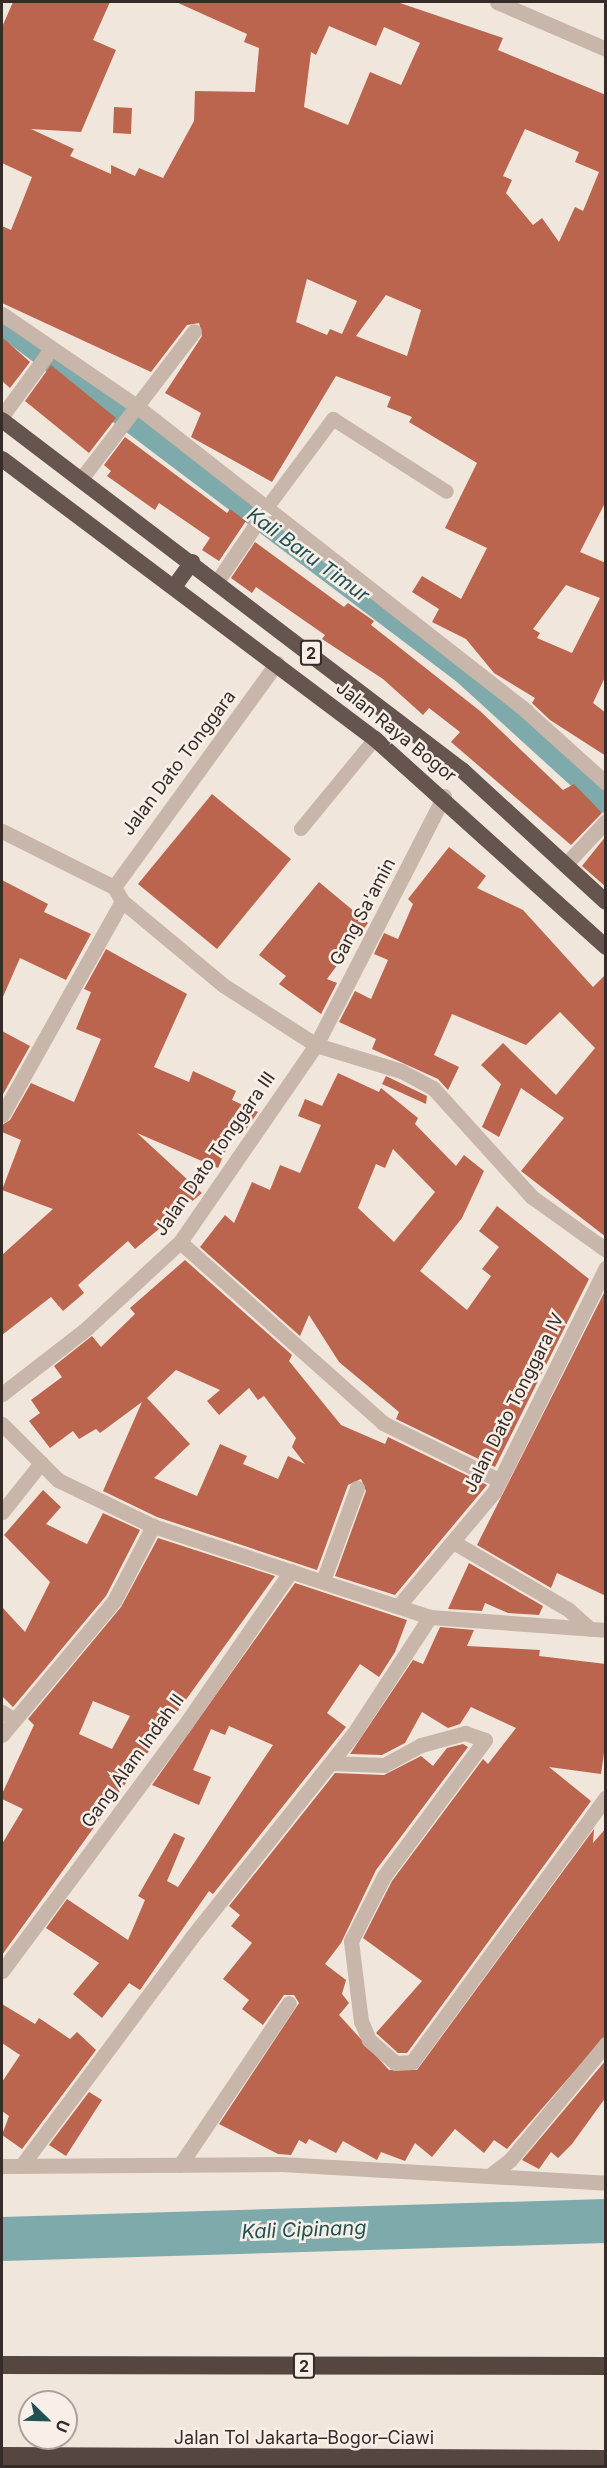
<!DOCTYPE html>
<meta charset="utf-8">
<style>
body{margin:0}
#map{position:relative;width:607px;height:2468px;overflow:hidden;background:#f0e6dc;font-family:Inter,sans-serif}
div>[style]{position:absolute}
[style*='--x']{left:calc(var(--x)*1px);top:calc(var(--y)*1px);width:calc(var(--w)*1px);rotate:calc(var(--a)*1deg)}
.canal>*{height:26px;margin:-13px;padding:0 13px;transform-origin:13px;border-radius:13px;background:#7eaaab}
.river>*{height:44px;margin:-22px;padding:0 22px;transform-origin:22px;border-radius:22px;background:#7eaaab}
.building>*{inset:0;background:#bc654e}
.service>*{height:14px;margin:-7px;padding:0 7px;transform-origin:7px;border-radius:7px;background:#c7b6a9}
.minor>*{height:15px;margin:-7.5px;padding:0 7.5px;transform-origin:7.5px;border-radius:7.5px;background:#c7b6a9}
.trunk>*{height:16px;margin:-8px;padding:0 8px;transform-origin:8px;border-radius:8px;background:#66544e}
.motorway>*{height:18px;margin:-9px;padding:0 9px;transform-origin:9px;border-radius:9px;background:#554640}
span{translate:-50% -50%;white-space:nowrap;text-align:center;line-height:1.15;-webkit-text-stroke:5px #f8f0e8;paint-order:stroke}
.shield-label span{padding:2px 4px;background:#f8f0e8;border:2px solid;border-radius:4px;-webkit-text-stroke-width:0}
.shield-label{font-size:16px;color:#352c28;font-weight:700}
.street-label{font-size:18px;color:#352c28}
.water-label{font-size:20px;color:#215153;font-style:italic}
.frame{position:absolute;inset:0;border:3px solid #352c28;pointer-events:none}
.north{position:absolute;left:18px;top:2390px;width:60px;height:60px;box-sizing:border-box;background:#f8f0e8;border:2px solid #aaa29b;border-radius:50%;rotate:113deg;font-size:16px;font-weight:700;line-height:24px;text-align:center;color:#352c28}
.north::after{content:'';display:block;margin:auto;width:21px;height:27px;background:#215153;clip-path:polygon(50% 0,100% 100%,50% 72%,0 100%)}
</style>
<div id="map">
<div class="canal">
<i style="--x:2;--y:322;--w:578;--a:37.05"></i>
<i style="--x:463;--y:670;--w:193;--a:42.3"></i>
</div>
<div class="river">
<i style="--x:2;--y:2239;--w:604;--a:-1.71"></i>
</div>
<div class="building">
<i style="clip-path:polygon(evenodd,13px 2px,110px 2px,93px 40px,116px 50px,81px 132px,31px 129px,74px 149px,70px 156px,111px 174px,111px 165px,135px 176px,139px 168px,163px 178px,194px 121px,195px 91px,255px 92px,259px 48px,244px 42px,247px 34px,176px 2px,397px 2px,503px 38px,498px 50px,606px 95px,606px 501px,580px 552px,606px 563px,606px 675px,593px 703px,606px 713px,606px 756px,550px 720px,532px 703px,535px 698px,494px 673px,466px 639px,432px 622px,439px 609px,412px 592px,422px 576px,461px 599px,487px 548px,445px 528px,477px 463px,409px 422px,412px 417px,387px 407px,391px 397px,336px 376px,272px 482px,191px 437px,201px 413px,165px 393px,202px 336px,199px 323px,187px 325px,151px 372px,2px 303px,2px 226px,11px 230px,32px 177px,2px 163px,2px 27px,13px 2px,329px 26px,376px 46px,384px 27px,420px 43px,401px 85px,370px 72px,348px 125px,304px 107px,311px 52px,316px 55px,329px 26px,13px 2px,525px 129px,579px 152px,575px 162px,599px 172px,583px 211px,575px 207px,559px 242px,542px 218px,533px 225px,506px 193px,512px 180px,503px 176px,525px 129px,13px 2px,307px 279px,357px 301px,342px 334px,330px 329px,327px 335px,296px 322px,307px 279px,13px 2px,386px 295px,421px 310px,407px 356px,356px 336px,386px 295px,13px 2px,566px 585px,600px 598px,572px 653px,537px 638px,540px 633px,533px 629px,566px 585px)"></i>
<i style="clip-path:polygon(114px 107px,132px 108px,131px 134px,113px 133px)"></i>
<i style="clip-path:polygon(2px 337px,30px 362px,10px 388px,2px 381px)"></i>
<i style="clip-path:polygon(51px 365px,116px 418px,89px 453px,25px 401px)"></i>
<i style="clip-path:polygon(125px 437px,227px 513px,230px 509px,246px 521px,219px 561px,202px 550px,210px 538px,159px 503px,155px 510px,107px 476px,111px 471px,104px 465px)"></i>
<i style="clip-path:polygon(255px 542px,344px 607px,348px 603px,374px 621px,371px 625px,480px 711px,563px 790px,574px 784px,602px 813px,571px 845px,451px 742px,460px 732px,429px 708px,423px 715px,383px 679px,322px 639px,325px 635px,256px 587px,252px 593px,231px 578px)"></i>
<i style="clip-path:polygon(212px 794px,291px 859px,217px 949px,138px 884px)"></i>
<i style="clip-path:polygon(606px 836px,606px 887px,582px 866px)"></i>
<i style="clip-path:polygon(449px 847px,486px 876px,477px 888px,523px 910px,593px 987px,606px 974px,606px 1237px,521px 1171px,564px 1118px,521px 1088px,499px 1137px,482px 1127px,501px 1084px,481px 1065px,503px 1043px,556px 1095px,595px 1048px,560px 1012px,526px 1045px,452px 1014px,434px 1055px,459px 1067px,448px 1090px,438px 1079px,372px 1049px,376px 1039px,339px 1022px,355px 991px,371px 999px,388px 960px,374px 954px,384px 933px,398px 939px,413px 904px,408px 899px)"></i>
<i style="clip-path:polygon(2px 880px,48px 904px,44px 912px,91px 934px,66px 980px,20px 958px,2px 999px)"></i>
<i style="clip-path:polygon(319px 882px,368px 923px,327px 979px,337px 983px,321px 1014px,279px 984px,286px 976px,259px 955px)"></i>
<i style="clip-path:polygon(106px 949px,187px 994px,154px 1067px,189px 1082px,193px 1071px,236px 1091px,232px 1100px,258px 1112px,242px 1135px,234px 1131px,218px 1168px,137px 1133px,202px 1193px,135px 1249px,128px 1241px,78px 1285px,84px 1293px,63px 1311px,51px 1297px,2px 1335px,2px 1255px,53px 1209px,2px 1190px,21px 1140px,2px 1132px,2px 1125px,10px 1120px,31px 1083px,74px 1102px,101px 1039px,76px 1029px,91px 992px,84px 989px)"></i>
<i style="clip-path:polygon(2px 1031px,30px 1046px,2px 1096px)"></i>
<i style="clip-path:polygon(evenodd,338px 1073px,379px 1092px,381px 1088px,418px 1118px,415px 1124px,456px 1166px,464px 1155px,484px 1171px,462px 1218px,420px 1271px,467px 1310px,491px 1276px,482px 1269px,499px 1247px,479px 1231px,497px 1206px,589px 1279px,495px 1467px,396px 1419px,399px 1412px,339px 1362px,309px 1315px,300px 1336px,200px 1247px,225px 1215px,234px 1223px,252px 1182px,270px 1190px,280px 1165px,300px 1173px,321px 1125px,298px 1116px,305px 1099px,322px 1106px,338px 1073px,393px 1149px,435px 1192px,394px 1242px,358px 1208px,376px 1164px,385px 1168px,393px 1149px)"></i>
<i style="clip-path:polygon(386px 1076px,427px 1096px,426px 1104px,382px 1084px)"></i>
<i style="clip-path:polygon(evenodd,185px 1260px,292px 1355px,289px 1361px,341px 1425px,385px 1444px,388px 1437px,487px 1485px,395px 1595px,335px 1576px,366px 1491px,361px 1479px,348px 1485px,317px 1570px,157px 1517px,103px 1491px,142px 1402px,100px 1433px,96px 1429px,79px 1439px,73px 1431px,50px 1448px,29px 1421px,40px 1413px,31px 1400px,62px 1377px,54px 1366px,92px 1336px,101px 1347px,135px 1314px,130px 1308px,185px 1260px,176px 1370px,220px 1390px,207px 1401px,219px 1415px,249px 1388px,258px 1400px,264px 1396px,296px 1438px,292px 1447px,305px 1464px,288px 1456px,278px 1479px,243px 1464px,247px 1456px,220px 1444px,197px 1496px,154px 1478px,190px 1444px,147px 1398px,176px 1370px)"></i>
<i style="clip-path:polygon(605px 1291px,606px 1291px,606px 1596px,557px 1573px,551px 1588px,477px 1545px)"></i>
<i style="clip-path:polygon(43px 1490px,61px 1507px,46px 1524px,87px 1544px,103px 1513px,140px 1530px,106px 1596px,13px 1707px,2px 1696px,2px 1607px,25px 1632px,50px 1582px,4px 1535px)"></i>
<i style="clip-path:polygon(evenodd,158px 1538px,275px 1576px,2px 1955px,2px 1844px,23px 1809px,2px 1799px,2px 1794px,34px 1725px,28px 1719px,121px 1607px,158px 1538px,93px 1701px,130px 1716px,112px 1749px,79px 1734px,93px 1701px)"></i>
<i style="clip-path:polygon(469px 1563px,543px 1606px,539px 1615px,508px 1613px,485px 1603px,482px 1611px,448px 1609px)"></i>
<i style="clip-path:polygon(295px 1583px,407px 1620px,395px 1652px,379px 1677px,360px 1664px,327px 1713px,346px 1727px,213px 1894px,209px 1891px,140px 1990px,129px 1983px,102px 2018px,73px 1994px,99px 1963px,46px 1928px,67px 1899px,128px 1940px,145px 1900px,138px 1896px,174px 1833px,185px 1838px,167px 1881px,178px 1887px,273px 1745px,229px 1726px,225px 1735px,211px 1729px,193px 1770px,211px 1777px,199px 1805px,152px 1785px)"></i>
<i style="clip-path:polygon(440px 1627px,474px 1630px,467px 1646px,540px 1650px,539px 1656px,606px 1664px,604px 1753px,601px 1774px,549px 1767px,591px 1801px,407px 2053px,398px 2053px,376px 2033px,422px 1981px,363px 1938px,392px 1881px,483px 1759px,488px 1764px,516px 1728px,471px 1707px,460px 1724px,448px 1728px,422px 1712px,405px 1743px,382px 1755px,350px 1754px,413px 1660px,423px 1664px)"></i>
<i style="clip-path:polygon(463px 1744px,468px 1747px,376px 1870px,341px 1943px,325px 1964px,346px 1980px,342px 1994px,349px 2003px,339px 2015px,389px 2070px,417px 2070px,594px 1829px,593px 1843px,606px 1828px,606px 2035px,507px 2149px,494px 2140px,484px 2153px,455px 2129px,432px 2157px,415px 2143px,405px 2161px,381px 2152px,377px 2160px,343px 2141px,336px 2153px,309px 2139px,306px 2144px,299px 2140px,291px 2155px,278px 2154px,219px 2124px,299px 2003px,294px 1995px,284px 1995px,263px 2025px,242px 2009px,249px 2000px,223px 1979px,252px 1943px,231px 1926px,240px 1915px,229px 1906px,335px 1773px,384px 1775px,421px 1756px,433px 1766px,447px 1748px)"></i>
<i style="clip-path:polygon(2px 2004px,35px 2024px,39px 2018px,70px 2039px,77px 2032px,96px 2050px,22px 2149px,2px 2135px,9px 2116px,2px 2111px,2px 2082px,20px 2055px,2px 2043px)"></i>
<i style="clip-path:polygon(606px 2060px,606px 2097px,572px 2144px,558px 2158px,551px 2152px,539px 2169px,522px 2160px)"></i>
<i style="clip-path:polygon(89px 2092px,102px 2100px,66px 2156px,49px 2145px)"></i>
</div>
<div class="service">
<i style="--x:267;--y:508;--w:111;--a:-53.4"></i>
<i style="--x:333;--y:419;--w:135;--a:32.6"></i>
<i style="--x:301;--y:829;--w:117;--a:-50.6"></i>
</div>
<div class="minor">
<i style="--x:497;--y:2;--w:119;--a:23.3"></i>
<i style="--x:2;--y:314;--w:161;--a:34.4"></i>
<i style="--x:135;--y:405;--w:497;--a:38"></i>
<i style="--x:526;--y:711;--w:108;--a:42"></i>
<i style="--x:2;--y:416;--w:83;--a:-53.8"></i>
<i style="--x:81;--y:479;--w:186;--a:-52.6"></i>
<i style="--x:218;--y:580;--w:87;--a:-55.8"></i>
<i style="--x:2;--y:831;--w:125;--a:26.6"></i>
<i style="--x:114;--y:887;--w:16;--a:60"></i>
<i style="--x:122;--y:901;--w:131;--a:39.7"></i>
<i style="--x:223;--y:985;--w:111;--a:32.8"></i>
<i style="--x:316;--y:1045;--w:89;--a:17"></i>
<i style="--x:401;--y:1071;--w:36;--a:28"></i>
<i style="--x:433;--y:1088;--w:147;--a:47.8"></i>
<i style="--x:532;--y:1197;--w:91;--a:35.6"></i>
<i style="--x:565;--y:865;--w:60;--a:-47"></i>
<i style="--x:114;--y:887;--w:277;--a:-54"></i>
<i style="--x:2;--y:1115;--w:245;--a:-60.7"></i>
<i style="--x:180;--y:1242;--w:272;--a:41.7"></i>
<i style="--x:383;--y:1423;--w:129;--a:26.2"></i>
<i style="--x:2;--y:1394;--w:108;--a:-37.8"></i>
<i style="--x:87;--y:1328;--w:127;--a:-42.8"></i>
<i style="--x:180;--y:1242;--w:239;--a:-55.4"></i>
<i style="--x:316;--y:1045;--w:280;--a:-62.8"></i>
<i style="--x:2;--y:1424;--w:79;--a:45"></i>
<i style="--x:58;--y:1480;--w:106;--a:25.8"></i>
<i style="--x:153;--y:1526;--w:292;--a:18.2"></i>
<i style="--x:430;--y:1617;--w:176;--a:4.2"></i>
<i style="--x:2;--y:1512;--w:63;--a:-51.5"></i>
<i style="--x:455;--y:1543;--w:132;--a:30.4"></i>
<i style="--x:569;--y:1610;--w:28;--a:42"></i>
<i style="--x:324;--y:1578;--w:96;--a:-69.9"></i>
<i style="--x:400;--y:1604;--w:146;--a:-50"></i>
<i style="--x:494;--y:1492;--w:251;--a:-63.5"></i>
<i style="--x:2;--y:1712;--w:14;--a:34"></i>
<i style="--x:2;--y:1735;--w:175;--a:-50.1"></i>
<i style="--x:114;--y:1601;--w:85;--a:-62.5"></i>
<i style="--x:331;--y:1763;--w:53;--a:2.2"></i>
<i style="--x:384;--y:1765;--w:42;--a:-28.4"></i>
<i style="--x:421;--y:1745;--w:46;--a:-15.3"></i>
<i style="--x:465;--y:1733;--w:21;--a:19"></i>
<i style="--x:485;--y:1740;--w:169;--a:126.6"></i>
<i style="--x:384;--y:1876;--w:73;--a:116.9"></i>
<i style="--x:351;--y:1941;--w:81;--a:82.9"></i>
<i style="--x:361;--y:2021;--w:21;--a:67"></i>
<i style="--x:369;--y:2040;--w:35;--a:41"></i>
<i style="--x:395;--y:2063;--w:17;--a:-3"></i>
<i style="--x:412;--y:2062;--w:328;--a:-53.8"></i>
<i style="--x:2;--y:1971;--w:302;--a:-53.4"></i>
<i style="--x:182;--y:1729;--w:192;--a:-55.4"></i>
<i style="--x:22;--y:2165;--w:283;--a:-53.3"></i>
<i style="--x:191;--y:1938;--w:262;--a:-51.5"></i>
<i style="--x:354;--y:1733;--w:139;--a:-56.8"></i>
<i style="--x:180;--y:2165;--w:195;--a:-56.1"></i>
<i style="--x:2;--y:2166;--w:279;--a:-0.4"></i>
<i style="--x:281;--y:2164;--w:326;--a:3.3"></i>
<i style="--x:489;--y:2176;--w:26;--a:-37"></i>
<i style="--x:510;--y:2160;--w:151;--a:-50.4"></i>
</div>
<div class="trunk">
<i style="--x:2;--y:420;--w:578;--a:37.27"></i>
<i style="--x:462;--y:770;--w:195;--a:42.5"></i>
<i style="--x:2;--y:459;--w:466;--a:36.9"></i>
<i style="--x:375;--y:739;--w:311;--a:42"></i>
<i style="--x:174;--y:587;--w:31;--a:-54"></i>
</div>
<div class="motorway">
<i style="--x:2;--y:2365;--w:604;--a:0.09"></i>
<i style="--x:2;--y:2456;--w:604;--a:0.28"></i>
</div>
<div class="shield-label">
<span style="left:311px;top:653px">2</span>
<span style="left:304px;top:2366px">2</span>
</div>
<div class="street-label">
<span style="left:396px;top:732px;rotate:39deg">Jalan Raya Bogor</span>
<span style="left:179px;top:763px;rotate:-53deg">Jalan Dato Tonggara</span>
<span style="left:363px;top:912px;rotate:-62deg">Gang Sa'amin</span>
<span style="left:215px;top:1154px;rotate:-55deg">Jalan Dato Tonggara III</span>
<span style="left:514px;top:1403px;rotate:-63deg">Jalan Dato Tonggara IV</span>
<span style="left:133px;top:1761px;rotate:-54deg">Gang Alam Indah II</span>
<span style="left:304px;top:2438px">Jalan Tol Jakarta–Bogor–Ciawi</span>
</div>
<div class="water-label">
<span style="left:308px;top:555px;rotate:36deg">Kali Baru Timur</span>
<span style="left:304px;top:2230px;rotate:-2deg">Kali Cipinang</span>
</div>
<div class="frame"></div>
<div class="north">U</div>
</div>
